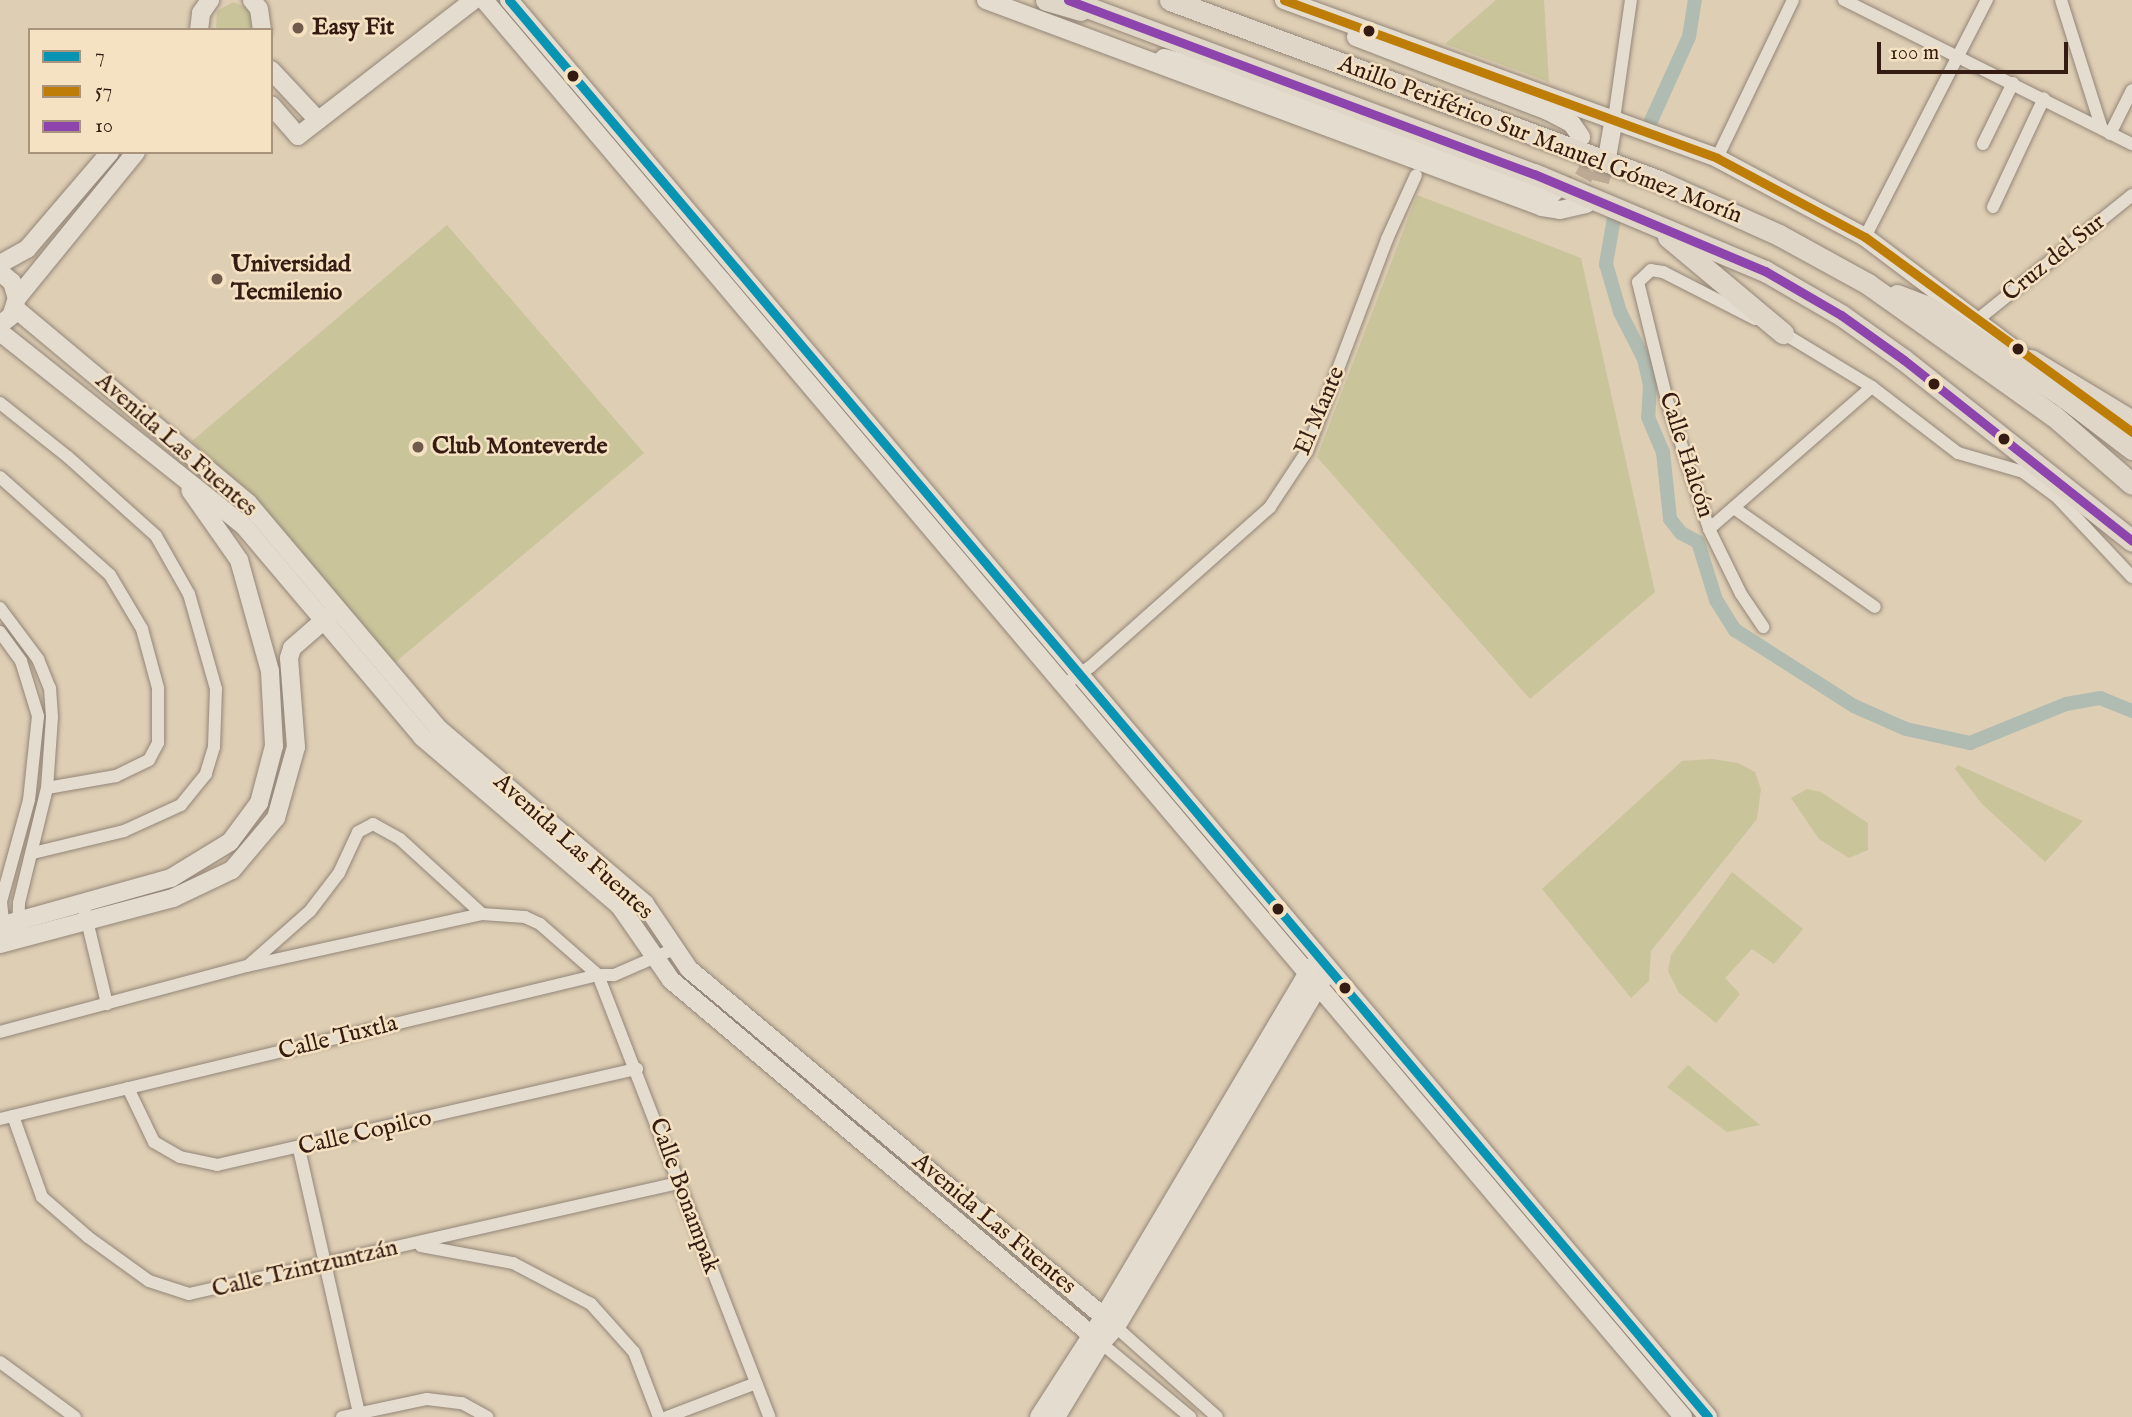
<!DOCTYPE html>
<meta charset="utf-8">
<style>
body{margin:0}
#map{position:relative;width:2132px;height:1417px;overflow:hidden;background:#deceb4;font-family:"IM FELL English",serif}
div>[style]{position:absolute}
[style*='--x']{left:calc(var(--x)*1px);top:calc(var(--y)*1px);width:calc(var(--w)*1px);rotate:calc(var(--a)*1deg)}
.green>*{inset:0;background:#cac49b}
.canal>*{height:14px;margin:-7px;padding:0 7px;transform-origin:7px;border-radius:7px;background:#b0bcb1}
.secondary-tunnel>*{height:18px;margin-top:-9px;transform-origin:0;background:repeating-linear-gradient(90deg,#bcaa94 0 18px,transparent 0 27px)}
.roads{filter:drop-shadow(0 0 2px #938678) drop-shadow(0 0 2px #938678)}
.street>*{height:12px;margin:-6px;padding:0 6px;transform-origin:6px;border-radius:6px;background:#e4dcce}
.secondary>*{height:18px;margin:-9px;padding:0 9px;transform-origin:9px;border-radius:9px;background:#e4dcce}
.highway>*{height:21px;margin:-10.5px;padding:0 10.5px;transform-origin:10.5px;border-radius:10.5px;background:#dfd6c7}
.bus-1>*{height:9px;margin:-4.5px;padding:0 4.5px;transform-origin:4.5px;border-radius:4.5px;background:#0894b2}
.bus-2>*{height:9px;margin:-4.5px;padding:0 4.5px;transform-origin:4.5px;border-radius:4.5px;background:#bd7d06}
.bus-3>*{height:9px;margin:-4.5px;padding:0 4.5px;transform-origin:4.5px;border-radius:4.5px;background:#8e44ad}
.dots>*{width:19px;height:19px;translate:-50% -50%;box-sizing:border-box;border:4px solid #f5e2c3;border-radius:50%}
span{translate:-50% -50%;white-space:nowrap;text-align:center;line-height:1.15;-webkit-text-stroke:5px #f5e2c3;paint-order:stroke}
.poi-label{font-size:24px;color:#351c13;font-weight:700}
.left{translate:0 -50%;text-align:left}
.street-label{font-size:24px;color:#351c13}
.legend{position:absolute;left:28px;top:28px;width:245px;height:126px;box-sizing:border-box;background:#f5e2c3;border:2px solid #a8937d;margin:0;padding:9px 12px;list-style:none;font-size:21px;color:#351c13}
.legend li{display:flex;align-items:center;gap:14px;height:35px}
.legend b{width:35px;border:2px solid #a8937d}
.scale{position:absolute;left:1877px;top:42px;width:191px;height:32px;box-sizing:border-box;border:4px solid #351c13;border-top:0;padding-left:9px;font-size:21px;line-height:24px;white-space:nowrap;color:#351c13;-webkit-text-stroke:5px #f5e2c3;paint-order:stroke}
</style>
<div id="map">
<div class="green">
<i style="clip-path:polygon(1496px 0,1544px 0,1549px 82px,1445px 44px)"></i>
<i style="clip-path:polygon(233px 2px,250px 9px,252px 30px,216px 30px,217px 11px)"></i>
<i style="clip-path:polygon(1417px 195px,1581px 258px,1655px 592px,1530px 699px,1317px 457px)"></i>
<i style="clip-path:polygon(447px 225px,644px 453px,392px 665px,246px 491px,192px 441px)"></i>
<i style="clip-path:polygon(1712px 759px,1738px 763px,1755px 772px,1761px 789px,1757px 819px,1651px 951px,1649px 981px,1631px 998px,1542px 889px,1682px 761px)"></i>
<i style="clip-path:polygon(1958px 765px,2083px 821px,2045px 862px,1982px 804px,1955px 769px)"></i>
<i style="clip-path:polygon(1807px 789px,1821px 792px,1868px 823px,1868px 850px,1849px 858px,1819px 839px,1791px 798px)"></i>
<i style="clip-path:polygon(1732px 872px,1803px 929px,1774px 964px,1752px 949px,1725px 978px,1740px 994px,1716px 1023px,1679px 993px,1668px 971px,1671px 955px)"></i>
<i style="clip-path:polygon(1688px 1065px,1760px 1125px,1727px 1132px,1667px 1087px)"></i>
</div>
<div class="canal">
<i style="--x:1651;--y:121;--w:92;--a:-65.7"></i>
<i style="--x:1689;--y:37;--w:37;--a:-81"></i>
<i style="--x:1614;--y:218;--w:47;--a:99.9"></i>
<i style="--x:1606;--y:264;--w:50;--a:73.7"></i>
<i style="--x:1620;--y:312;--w:53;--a:62.9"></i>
<i style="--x:1644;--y:359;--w:26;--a:77"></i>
<i style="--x:1650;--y:384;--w:33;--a:93"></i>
<i style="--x:1648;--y:417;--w:38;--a:67"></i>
<i style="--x:1663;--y:452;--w:67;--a:84"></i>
<i style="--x:1670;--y:519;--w:18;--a:52"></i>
<i style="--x:1681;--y:533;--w:19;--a:28"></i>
<i style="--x:1698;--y:542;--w:61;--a:72.8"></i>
<i style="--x:1716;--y:600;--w:36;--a:58"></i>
<i style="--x:1735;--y:630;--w:141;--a:32.6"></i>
<i style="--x:1854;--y:706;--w:57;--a:23.9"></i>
<i style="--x:1906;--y:729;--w:66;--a:12.3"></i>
<i style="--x:1970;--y:743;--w:104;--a:-22.1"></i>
<i style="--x:2066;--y:704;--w:35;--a:-10"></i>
<i style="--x:2100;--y:698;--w:35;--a:22"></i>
</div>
<div class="secondary-tunnel">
<i style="--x:1560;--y:193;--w:27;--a:-33"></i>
<i style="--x:1583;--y:178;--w:10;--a:-61"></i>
<i style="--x:1588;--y:169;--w:24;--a:-92"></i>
<i style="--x:1586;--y:204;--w:26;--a:-58"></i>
<i style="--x:1600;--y:182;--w:31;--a:-75"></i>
</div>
<div class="roads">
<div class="street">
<i style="--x:1844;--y:0;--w:322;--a:26.6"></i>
<i style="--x:2061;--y:0;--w:135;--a:72.4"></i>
<i style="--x:1614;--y:119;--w:120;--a:-81.9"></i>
<i style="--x:2110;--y:134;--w:49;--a:-63.4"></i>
<i style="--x:1983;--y:144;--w:68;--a:-63.8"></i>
<i style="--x:1717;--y:158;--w:175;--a:-64.3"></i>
<i style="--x:1993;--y:207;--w:120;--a:-64.9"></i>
<i style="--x:1865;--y:237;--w:267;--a:-62.8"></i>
<i style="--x:1755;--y:319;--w:103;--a:-152.9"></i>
<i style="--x:1663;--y:272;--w:12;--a:-171"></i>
<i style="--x:1651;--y:270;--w:18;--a:137"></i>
<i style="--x:1638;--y:282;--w:126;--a:76.2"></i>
<i style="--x:1668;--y:404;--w:132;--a:71.8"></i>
<i style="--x:1709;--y:529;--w:72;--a:63.8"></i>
<i style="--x:1741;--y:594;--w:40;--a:56"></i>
<i style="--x:1976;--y:321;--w:201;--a:-38.9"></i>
<i style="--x:1778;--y:330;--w:110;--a:31.2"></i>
<i style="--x:1872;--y:387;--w:108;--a:37.5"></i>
<i style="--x:1958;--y:453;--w:68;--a:16.3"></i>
<i style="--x:2023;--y:472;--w:42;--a:36.3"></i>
<i style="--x:2057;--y:497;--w:110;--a:46.8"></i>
<i style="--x:0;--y:403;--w:87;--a:38.5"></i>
<i style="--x:68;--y:457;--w:118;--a:41.9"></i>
<i style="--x:156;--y:536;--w:67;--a:60.4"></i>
<i style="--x:189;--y:594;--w:99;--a:74.1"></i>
<i style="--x:216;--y:689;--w:58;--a:92"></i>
<i style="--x:214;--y:747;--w:28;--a:107"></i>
<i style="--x:206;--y:774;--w:40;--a:129"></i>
<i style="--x:181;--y:805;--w:63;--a:155.5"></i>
<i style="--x:124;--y:831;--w:94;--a:166.4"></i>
<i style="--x:0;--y:477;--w:147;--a:41.7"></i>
<i style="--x:110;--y:575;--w:63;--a:59.3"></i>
<i style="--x:142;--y:629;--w:61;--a:74.8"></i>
<i style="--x:158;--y:688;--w:55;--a:90"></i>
<i style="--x:158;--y:743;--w:19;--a:118"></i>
<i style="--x:149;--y:760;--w:37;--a:154"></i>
<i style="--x:116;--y:776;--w:70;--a:170.1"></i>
<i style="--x:1734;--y:508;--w:172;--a:35.1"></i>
<i style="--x:1709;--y:529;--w:216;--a:-41.1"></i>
<i style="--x:0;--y:608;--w:64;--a:53.3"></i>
<i style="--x:38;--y:659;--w:31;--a:68"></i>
<i style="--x:50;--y:688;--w:29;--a:86"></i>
<i style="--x:52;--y:717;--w:71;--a:94"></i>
<i style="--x:47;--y:788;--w:118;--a:103.7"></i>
<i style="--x:19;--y:903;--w:24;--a:92"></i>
<i style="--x:0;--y:632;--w:36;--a:54"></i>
<i style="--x:21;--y:661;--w:58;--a:72.8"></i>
<i style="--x:38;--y:716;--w:84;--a:96.1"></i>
<i style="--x:29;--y:800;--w:106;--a:105.4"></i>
<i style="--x:1;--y:902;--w:30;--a:84"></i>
<i style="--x:1064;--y:685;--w:32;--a:-35"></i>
<i style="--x:1090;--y:667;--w:241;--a:-41.6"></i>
<i style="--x:1270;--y:507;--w:67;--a:-56.5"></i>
<i style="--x:1307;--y:451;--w:227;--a:-69.3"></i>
<i style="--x:1387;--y:239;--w:70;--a:-65.6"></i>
<i style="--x:83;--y:904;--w:103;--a:76.5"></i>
<i style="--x:250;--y:964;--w:80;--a:-41.5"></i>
<i style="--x:310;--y:911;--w:48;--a:-52.7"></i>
<i style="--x:339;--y:873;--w:45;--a:-65.1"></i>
<i style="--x:358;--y:832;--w:17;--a:-28"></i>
<i style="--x:373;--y:824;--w:31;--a:29"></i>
<i style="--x:400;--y:839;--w:111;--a:42.4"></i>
<i style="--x:0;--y:1032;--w:256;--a:-15"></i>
<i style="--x:247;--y:966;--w:241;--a:-12.5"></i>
<i style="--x:482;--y:914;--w:43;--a:4"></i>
<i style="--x:525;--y:917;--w:17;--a:25"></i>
<i style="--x:540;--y:924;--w:77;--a:41.3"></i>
<i style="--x:598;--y:975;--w:474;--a:68.8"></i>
<i style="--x:128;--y:1088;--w:60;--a:64.3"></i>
<i style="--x:154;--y:1142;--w:30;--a:30"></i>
<i style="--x:180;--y:1157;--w:38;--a:12"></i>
<i style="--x:217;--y:1165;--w:431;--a:-12.9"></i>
<i style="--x:13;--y:1116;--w:86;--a:70.3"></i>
<i style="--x:42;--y:1197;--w:61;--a:41"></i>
<i style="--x:88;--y:1237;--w:75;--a:35.8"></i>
<i style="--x:149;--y:1281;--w:42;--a:18"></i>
<i style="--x:189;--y:1294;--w:501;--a:-12.79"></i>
<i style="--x:0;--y:1119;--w:615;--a:-13.54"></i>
<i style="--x:598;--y:975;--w:16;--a:0"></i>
<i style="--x:614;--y:975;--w:65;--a:-23.4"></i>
<i style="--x:299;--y:1149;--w:271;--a:77.2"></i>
<i style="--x:421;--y:1246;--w:94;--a:10.5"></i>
<i style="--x:513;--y:1263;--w:88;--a:27.7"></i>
<i style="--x:591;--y:1304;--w:64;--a:48.1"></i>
<i style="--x:634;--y:1352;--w:70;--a:69"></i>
<i style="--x:1116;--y:1327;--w:135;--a:41.7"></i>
<i style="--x:1101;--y:1343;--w:116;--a:39.7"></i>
<i style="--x:0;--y:1362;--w:93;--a:36.3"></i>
<i style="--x:342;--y:1417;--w:87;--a:-12"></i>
<i style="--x:427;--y:1399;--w:35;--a:7"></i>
<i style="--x:462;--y:1403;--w:29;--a:29"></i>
<i style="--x:667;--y:1417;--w:93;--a:-20.8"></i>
</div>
<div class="secondary">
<i style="--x:252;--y:0;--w:11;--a:52"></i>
<i style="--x:259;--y:9;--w:21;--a:82"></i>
<i style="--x:484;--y:0;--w:1856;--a:49.76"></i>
<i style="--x:509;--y:0;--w:1856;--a:49.76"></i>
<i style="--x:986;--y:0;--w:593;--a:20.42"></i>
<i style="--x:1542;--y:207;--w:18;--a:9"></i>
<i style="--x:1560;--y:210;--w:27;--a:-13"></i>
<i style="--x:1284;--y:0;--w:461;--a:20"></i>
<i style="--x:1717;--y:158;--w:168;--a:28.1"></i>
<i style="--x:1865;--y:237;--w:194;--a:37"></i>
<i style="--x:199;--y:30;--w:17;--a:-83"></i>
<i style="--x:201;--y:13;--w:16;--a:-55"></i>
<i style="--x:1356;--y:37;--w:206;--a:21.1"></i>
<i style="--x:1548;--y:111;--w:27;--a:28"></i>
<i style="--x:1572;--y:124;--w:16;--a:55"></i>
<i style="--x:1164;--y:58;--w:37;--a:14"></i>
<i style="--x:1200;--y:67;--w:342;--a:20.6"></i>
<i style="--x:1520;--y:187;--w:34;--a:10"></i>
<i style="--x:271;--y:70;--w:69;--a:46.8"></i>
<i style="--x:271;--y:105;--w:41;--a:48.9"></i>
<i style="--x:298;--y:136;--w:222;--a:-37.7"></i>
<i style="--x:1608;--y:152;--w:34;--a:-80"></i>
<i style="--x:0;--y:264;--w:31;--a:-29"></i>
<i style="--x:27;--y:249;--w:128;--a:-49.4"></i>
<i style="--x:0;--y:272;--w:16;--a:40"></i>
<i style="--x:12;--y:282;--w:17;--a:73"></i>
<i style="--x:17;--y:298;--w:19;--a:108"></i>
<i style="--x:11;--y:316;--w:14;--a:141"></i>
<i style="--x:17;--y:298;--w:188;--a:-50.8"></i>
<i style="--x:16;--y:309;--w:302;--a:39.9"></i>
<i style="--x:248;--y:503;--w:296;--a:49.8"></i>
<i style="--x:439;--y:729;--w:270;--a:40.3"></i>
<i style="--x:645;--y:904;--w:78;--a:55.9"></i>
<i style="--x:689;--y:969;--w:557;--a:39.98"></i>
<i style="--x:0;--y:332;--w:312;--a:38.5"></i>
<i style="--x:244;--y:526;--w:276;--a:49.8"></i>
<i style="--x:422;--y:737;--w:259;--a:40.5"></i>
<i style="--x:619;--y:905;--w:91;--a:55.3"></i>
<i style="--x:671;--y:980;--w:563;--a:40.17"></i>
<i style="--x:0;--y:926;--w:178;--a:-15.7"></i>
<i style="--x:171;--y:878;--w:69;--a:-31.4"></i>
<i style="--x:230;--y:842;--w:49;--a:-53.4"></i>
<i style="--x:259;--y:803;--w:59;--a:-75.3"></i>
<i style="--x:274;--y:746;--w:75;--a:-93.1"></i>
<i style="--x:270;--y:671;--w:115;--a:-105.6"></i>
<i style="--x:239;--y:560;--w:85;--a:-125"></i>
<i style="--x:0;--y:944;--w:179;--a:-14.9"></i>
<i style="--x:173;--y:898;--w:65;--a:-25.4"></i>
<i style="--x:232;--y:870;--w:68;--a:-49.8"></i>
<i style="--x:276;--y:818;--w:74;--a:-74.3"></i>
<i style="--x:296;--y:747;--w:89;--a:-94.5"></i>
<i style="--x:289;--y:658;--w:10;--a:-73"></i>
<i style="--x:292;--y:648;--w:49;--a:-40.9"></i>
<i style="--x:1039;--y:1417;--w:120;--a:-57.2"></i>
<i style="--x:1104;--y:1316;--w:406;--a:-59.3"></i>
<i style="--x:1056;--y:1417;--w:87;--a:-58.7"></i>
<i style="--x:1101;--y:1343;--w:22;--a:-47"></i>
<i style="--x:1116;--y:1327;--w:404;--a:-59.3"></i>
</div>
<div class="highway">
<i style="--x:1046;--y:0;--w:36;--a:16"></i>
<i style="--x:1068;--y:0;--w:497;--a:20.5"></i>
<i style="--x:1534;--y:174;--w:251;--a:22.8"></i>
<i style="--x:1765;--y:271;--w:88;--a:30.1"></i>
<i style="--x:1841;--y:315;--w:77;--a:35.5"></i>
<i style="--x:1904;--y:360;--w:291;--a:38.4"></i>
<i style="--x:1170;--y:0;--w:521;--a:20.31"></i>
<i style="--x:1659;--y:181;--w:132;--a:24.2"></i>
<i style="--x:1779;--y:235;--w:102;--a:28.8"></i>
<i style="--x:1868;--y:284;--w:228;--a:35.4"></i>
<i style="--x:2054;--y:416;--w:103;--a:41.1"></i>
<i style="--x:1668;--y:237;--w:150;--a:39.9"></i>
<i style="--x:1897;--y:295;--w:33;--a:21"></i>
<i style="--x:1928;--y:307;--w:163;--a:33.5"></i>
<i style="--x:2064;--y:397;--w:86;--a:37.4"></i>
<i style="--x:2031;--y:360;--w:118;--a:31.1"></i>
</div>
</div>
<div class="bus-1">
<i style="--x:509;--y:0;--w:1856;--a:49.76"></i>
</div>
<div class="bus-2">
<i style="--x:1284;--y:0;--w:461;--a:20"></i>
<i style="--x:1717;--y:158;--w:168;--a:28.1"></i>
<i style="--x:1865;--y:237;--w:331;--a:36.1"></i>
</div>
<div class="bus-3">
<i style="--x:1068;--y:0;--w:497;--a:20.5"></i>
<i style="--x:1534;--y:174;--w:251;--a:22.8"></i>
<i style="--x:1765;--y:271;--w:88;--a:30.1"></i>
<i style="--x:1841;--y:315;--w:77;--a:35.5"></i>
<i style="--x:1904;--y:360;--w:291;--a:38.4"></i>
</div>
<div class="dots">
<i style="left:298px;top:28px;background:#705a4b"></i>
<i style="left:1369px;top:31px;background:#351c13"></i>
<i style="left:573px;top:76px;background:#351c13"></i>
<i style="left:217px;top:279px;background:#705a4b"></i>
<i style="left:2018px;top:349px;background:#351c13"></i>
<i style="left:1934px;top:384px;background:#351c13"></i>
<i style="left:2004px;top:439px;background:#351c13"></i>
<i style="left:418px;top:447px;background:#705a4b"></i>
<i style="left:1278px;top:909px;background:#351c13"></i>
<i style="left:1345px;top:988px;background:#351c13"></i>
</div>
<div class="poi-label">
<span class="left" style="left:312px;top:28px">Easy Fit</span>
<span class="left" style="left:231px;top:279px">Universidad<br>Tecmilenio</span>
<span class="left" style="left:432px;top:447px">Club Monteverde</span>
</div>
<div class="street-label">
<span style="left:1540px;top:140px;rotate:21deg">Anillo Periférico Sur Manuel Gómez Morín</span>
<span style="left:2054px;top:258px;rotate:-39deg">Cruz del Sur</span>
<span style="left:1320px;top:411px;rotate:-67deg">El Mante</span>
<span style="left:176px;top:445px;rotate:41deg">Avenida Las Fuentes</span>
<span style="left:1686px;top:455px;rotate:72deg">Calle Halcón</span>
<span style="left:573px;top:847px;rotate:42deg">Avenida Las Fuentes</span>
<span style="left:338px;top:1038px;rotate:-14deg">Calle Tuxtla</span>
<span style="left:365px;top:1133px;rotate:-13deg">Calle Copilco</span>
<span style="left:684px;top:1196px;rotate:70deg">Calle Bonampak</span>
<span style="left:994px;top:1224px;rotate:40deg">Avenida Las Fuentes</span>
<span style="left:305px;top:1269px;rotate:-13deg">Calle Tzintzuntzán</span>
</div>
<ul class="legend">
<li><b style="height:9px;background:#0894b2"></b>7</li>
<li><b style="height:9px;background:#bd7d06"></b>57</li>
<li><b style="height:9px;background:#8e44ad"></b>10</li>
</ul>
<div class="scale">100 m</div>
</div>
